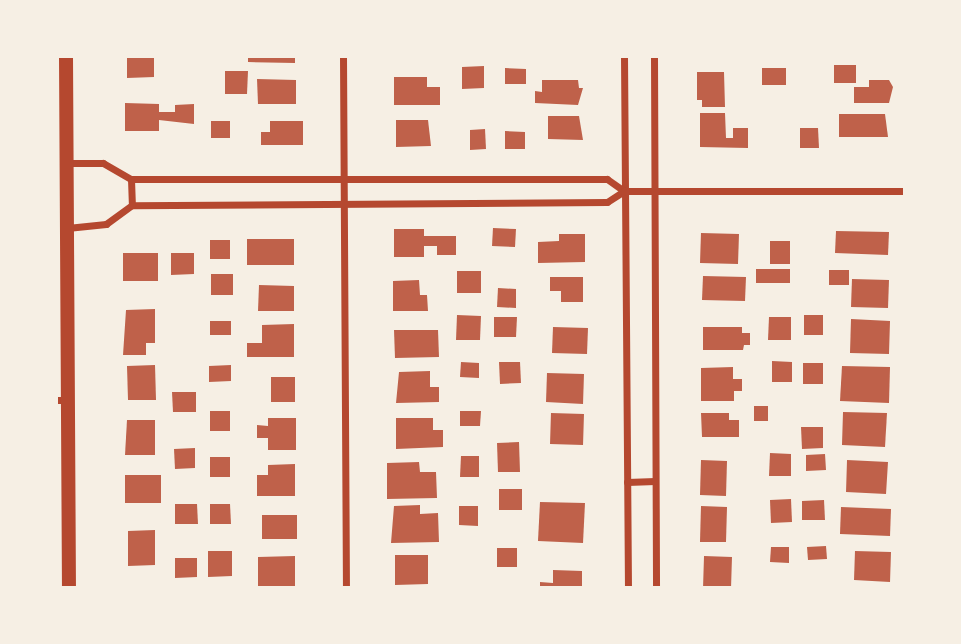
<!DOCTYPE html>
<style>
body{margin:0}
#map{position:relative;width:961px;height:644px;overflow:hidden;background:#f6efe4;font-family:"Noto Serif",serif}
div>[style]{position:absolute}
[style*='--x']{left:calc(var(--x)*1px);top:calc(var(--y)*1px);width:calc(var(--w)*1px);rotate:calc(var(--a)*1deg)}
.building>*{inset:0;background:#bf614a}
.minor>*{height:7px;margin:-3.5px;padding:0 3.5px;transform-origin:3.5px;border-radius:3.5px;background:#b5482f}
.secondary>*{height:14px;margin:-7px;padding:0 7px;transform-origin:7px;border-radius:7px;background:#b5482f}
span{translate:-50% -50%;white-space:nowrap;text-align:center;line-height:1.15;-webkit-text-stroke:7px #f6efe4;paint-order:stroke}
.frame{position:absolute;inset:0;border:58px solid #f6efe4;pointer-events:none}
</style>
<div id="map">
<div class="building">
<i style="clip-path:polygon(127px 56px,154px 56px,154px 77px,127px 78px)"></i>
<i style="clip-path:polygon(248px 56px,295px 56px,295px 63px,248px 62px)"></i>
<i style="clip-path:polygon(834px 65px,856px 65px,856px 83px,834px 83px)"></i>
<i style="clip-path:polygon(484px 66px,484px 88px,462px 89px,462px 67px)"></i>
<i style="clip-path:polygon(505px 68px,526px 69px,526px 84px,505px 84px)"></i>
<i style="clip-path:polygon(762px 68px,786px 68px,786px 85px,762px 85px)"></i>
<i style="clip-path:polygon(225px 71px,248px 71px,247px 94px,225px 94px)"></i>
<i style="clip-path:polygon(697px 72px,724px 72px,725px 107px,702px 107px,702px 100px,697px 100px)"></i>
<i style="clip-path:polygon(394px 77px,427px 77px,427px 87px,440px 87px,440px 105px,394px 105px)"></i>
<i style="clip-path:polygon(257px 79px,296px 80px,296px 104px,258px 104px)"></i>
<i style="clip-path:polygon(542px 80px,578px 80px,579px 88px,583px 88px,578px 105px,535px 103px,535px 91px,542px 92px)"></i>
<i style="clip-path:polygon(869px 80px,889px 80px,893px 87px,889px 103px,854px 103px,854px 87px,869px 87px)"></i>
<i style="clip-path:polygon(125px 103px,159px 104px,159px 112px,175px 112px,175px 105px,194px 104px,194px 124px,159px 120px,159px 131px,125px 131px)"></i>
<i style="clip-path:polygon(700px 113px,725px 113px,726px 138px,733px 138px,733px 128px,748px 128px,748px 148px,700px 147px)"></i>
<i style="clip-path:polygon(839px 114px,885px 114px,888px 137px,839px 137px)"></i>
<i style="clip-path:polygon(548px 116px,579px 116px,583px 140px,548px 139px)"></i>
<i style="clip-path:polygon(396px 120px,428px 120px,431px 146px,396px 147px)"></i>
<i style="clip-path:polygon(211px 121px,230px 121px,230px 138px,211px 138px)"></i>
<i style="clip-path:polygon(270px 121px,303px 121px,303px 145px,261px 145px,261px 132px,270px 132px)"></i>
<i style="clip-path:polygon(800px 128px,818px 128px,819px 148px,800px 148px)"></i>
<i style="clip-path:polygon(485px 129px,486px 149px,470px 150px,470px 130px)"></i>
<i style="clip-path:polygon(505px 131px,525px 132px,525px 149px,505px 149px)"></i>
<i style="clip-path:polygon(493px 228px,516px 229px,515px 247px,492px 246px)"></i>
<i style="clip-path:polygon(394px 229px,424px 229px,424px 236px,456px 236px,456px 255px,437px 255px,437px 246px,424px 246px,424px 257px,394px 257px)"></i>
<i style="clip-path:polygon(836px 231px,889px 232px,888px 255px,835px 253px)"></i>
<i style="clip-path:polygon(701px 233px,739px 234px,738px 264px,700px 263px)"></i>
<i style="clip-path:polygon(559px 234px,585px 234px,585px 262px,538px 263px,538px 242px,559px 241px)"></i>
<i style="clip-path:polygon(247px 239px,294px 239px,294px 265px,247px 265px)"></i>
<i style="clip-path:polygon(210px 240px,230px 240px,230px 259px,210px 259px)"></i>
<i style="clip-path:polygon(770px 241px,790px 241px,790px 264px,770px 264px)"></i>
<i style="clip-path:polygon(123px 253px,158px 253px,158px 281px,123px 281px)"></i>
<i style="clip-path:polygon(171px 253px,194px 253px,194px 274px,171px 275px)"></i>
<i style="clip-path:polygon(756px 269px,790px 269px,790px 283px,756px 283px)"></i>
<i style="clip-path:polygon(829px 270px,849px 270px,849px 285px,829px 285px)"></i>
<i style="clip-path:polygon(457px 271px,481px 271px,481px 293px,457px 293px)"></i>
<i style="clip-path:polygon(211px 274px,233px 274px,233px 295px,211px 295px)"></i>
<i style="clip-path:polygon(703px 276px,746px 277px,745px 301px,702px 300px)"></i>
<i style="clip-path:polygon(550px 277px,583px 277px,583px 302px,561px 302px,561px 291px,550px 291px)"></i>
<i style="clip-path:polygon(852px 279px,889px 280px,888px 308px,851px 307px)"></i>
<i style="clip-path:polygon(419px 280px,420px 295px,427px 295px,428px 311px,393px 311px,393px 281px)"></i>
<i style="clip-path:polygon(259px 285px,294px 286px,294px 311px,258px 311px)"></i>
<i style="clip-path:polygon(498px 288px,516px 289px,516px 308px,497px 307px)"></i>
<i style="clip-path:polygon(155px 309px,155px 343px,146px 343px,146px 355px,123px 355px,126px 310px)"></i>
<i style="clip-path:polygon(457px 315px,481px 316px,480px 340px,456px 340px)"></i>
<i style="clip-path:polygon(804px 315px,823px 315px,823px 335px,804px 335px)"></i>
<i style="clip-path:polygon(494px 317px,517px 317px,516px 337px,494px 337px)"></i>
<i style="clip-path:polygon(769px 317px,791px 317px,791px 340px,768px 340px)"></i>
<i style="clip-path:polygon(851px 319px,890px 321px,889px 354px,850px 353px)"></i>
<i style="clip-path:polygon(210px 321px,231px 321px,231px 335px,210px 335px)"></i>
<i style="clip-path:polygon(294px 324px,294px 357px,247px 357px,247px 343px,262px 343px,262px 325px)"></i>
<i style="clip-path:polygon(553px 327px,588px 328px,587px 354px,552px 353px)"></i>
<i style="clip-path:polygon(703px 327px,742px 327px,742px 333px,750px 333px,750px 345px,744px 345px,743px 350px,703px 350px)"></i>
<i style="clip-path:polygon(394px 330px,438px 330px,439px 357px,395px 358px)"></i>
<i style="clip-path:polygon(772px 361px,792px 362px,792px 382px,772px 382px)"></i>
<i style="clip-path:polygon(461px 362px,479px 363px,479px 378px,460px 377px)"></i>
<i style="clip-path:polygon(499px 362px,520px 362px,521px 383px,500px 384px)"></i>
<i style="clip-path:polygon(803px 363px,823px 363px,823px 384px,803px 384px)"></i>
<i style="clip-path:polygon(155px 365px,156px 400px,128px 400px,127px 366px)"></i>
<i style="clip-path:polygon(231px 365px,231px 381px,209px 382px,209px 366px)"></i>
<i style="clip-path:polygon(842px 366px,890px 367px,889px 403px,840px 401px)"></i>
<i style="clip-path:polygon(733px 367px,733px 379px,742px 379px,742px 391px,734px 391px,734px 401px,701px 401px,701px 368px)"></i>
<i style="clip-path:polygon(430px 371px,430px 387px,439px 387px,439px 402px,396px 403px,399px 372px)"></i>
<i style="clip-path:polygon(547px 373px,584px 374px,583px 404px,546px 402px)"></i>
<i style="clip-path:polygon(271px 377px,295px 377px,295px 402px,271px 402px)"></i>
<i style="clip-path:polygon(172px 392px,196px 392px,196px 412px,173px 412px)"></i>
<i style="clip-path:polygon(754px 406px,768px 406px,768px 421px,754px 421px)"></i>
<i style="clip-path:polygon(210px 411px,230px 411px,230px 431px,210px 431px)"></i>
<i style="clip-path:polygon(460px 411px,481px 411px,480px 426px,460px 426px)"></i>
<i style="clip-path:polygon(843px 412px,887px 413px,885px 447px,842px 445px)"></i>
<i style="clip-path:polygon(551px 413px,584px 414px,583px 445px,550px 444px)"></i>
<i style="clip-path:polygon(701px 413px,729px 413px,729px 420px,739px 420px,739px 437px,702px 437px)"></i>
<i style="clip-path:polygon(268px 418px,296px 418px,296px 450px,268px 450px,268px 438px,257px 438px,257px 425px,268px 426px)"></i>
<i style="clip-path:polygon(396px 418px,433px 418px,433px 430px,443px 430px,443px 447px,396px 449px)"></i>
<i style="clip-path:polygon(127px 420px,155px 420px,155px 455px,125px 455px)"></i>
<i style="clip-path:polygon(801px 427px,823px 427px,823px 448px,802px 449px)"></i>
<i style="clip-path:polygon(519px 442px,520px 472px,498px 472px,497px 443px)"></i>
<i style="clip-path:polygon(195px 448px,195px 468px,175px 469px,174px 449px)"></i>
<i style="clip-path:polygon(770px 453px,791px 454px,791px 476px,769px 476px)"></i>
<i style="clip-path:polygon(825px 454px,826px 470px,806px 471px,806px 455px)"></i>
<i style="clip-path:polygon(461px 456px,479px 456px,479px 477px,460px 477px)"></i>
<i style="clip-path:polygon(210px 457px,230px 457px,230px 477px,210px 477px)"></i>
<i style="clip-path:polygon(701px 460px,727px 461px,726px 496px,700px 495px)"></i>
<i style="clip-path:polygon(847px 460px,888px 462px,886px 494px,846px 492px)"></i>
<i style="clip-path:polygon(419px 462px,420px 472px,436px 472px,437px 498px,387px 499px,387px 463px)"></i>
<i style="clip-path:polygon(295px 464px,295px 496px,257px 496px,257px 475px,268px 475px,268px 465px)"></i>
<i style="clip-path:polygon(125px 475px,161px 475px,161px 503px,125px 503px)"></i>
<i style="clip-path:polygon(499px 489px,522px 489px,522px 510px,499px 510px)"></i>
<i style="clip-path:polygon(791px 499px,792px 522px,771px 523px,770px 500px)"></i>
<i style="clip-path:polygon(824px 500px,825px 520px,802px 520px,802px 501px)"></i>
<i style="clip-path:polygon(540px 502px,585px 503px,583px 543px,538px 541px)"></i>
<i style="clip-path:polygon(175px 504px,197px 504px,198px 524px,175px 524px)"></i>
<i style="clip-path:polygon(210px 504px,230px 504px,231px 524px,210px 524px)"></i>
<i style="clip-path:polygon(420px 505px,420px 514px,438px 513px,439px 542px,391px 543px,394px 506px)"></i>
<i style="clip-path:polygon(459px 506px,478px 506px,478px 526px,459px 525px)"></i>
<i style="clip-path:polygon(701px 506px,727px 507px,726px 542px,700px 542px)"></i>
<i style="clip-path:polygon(841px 507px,891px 509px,890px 536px,840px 534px)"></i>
<i style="clip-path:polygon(262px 515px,297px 515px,297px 539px,262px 539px)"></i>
<i style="clip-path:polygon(155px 530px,155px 565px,128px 566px,128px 531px)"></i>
<i style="clip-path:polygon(826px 546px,827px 559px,808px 560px,807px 547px)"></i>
<i style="clip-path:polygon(771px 547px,789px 547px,789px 563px,770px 562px)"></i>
<i style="clip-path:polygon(497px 548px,517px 548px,517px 567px,497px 567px)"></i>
<i style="clip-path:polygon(208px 551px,232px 551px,232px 576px,208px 577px)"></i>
<i style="clip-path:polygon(855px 551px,891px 552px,890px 582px,854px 580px)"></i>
<i style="clip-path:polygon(395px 555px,428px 555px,428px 584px,395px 585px)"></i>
<i style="clip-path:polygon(295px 556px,295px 588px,258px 588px,258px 557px)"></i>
<i style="clip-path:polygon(704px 556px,732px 557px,731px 588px,703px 588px)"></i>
<i style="clip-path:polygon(175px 558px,197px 558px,197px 577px,175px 578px)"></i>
<i style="clip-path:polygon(553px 570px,582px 571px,582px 588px,540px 588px,540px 582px,553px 583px)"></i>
</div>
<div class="minor">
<i style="--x:343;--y:56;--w:532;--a:89.68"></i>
<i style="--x:624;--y:56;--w:532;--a:89.57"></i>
<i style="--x:654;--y:56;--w:532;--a:89.78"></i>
<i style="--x:67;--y:163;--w:36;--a:0"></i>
<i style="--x:103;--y:163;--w:32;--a:30"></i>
<i style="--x:131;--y:179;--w:476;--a:0"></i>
<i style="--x:607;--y:179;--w:21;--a:35"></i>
<i style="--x:624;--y:191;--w:20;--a:147"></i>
<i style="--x:607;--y:202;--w:475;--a:179.6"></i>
<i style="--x:132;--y:205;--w:32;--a:144"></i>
<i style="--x:106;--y:224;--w:39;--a:174"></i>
<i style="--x:131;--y:179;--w:26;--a:88"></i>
<i style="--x:624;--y:191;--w:281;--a:0"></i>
<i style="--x:56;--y:400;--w:12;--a:0"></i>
<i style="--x:627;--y:482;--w:28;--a:-2"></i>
</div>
<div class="secondary">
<i style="--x:66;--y:56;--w:532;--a:89.68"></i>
</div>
<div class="frame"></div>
</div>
